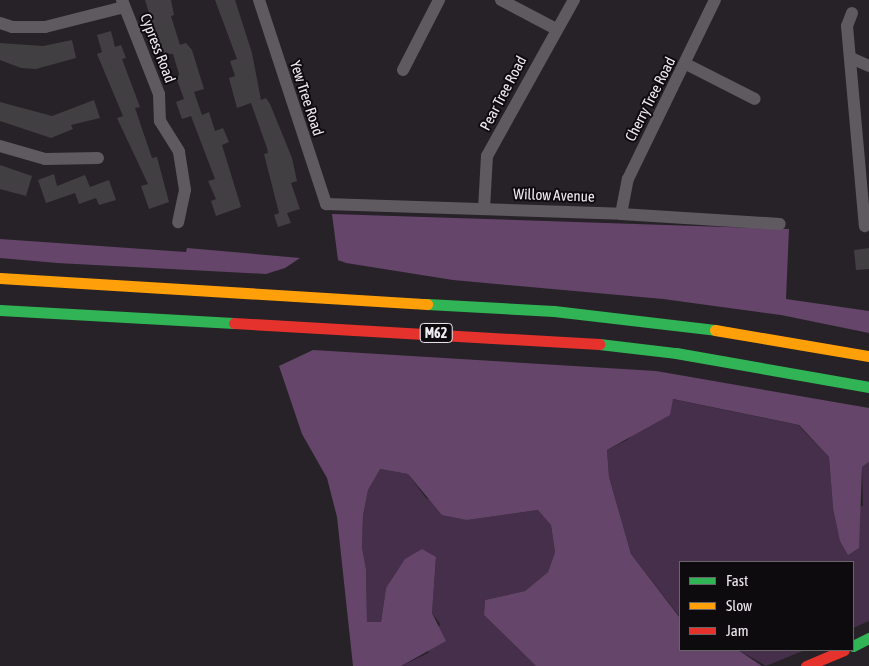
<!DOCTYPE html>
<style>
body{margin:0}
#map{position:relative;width:869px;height:666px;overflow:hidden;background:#262227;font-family:"Asap Condensed",sans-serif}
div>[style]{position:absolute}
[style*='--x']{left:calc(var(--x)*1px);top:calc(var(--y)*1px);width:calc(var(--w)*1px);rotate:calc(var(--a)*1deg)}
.green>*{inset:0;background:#462f4a}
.forest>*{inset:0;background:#65456a}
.building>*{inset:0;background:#423f43}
.street>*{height:12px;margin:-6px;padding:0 6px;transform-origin:6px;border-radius:6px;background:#5f5960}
.fast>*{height:11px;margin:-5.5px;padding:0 5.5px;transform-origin:5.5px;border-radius:5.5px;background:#30b455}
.slow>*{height:11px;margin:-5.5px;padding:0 5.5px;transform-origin:5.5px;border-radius:5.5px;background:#ff9f0a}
.jam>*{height:11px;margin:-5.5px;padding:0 5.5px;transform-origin:5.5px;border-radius:5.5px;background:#e5322d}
span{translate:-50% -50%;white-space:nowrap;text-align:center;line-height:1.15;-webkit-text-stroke:4px #0e0b0f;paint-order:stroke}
.shield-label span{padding:1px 4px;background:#0e0b0f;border:1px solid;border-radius:4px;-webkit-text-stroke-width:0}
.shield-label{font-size:14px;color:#f0ebf0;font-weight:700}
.street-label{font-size:15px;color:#f0ebf0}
.legend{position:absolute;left:679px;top:561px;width:175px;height:90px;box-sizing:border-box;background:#0e0b0f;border:1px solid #686569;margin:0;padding:6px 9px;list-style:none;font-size:15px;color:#f0ebf0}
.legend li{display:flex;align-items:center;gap:10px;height:25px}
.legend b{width:25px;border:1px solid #686569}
</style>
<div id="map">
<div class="green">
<i style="clip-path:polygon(672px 399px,798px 425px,829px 457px,833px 508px,863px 506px,862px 467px,869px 462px,869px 621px,853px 628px,853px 562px,680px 562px,680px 617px,631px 554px,609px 477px,607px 450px,627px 440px)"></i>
<i style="clip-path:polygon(379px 469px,408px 474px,426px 498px,467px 520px,539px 510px,551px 525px,555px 552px,548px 572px,525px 591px,485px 600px,484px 615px,536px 666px,401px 666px,428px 653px,440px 624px,432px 613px,436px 558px,386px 588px,381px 622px,367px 622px,366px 569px,362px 547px,363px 516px,368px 490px)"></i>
<i style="clip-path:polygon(738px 650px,805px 650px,766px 666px)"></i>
</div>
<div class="forest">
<i style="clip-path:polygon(332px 214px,789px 229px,786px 299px,869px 311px,869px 333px,781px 315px,663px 299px,453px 280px,346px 263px,338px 260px)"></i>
<i style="clip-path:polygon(0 239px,186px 252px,187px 248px,300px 258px,285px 268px,266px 274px,57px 263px,0 258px)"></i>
<i style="clip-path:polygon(313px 350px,656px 371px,869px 408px,869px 462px,862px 467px,859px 548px,848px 555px,840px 541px,833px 508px,829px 457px,799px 425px,673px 399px,670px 415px,607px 450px,609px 477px,631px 554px,680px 618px,680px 650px,738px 650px,762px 666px,536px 666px,484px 615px,485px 600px,525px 591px,548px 572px,555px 552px,551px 525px,538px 510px,467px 520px,442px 515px,408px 474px,380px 469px,368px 490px,363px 516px,362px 547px,366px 569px,367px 622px,381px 622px,386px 588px,405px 559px,422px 549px,436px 557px,432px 613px,446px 641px,401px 666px,353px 666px,337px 517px,327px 478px,302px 434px,279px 366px)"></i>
</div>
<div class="building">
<i style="clip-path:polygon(145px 0,171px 0,174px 15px,171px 16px,180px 45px,186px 43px,192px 50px,204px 89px,194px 92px,202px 115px,209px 112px,215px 131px,223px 128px,229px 142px,222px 145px,241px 207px,216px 216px,211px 201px,216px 199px,208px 181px,215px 179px,191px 116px,182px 119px,176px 102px,184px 99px,177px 80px,179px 74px,173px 54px,162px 53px)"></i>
<i style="clip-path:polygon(215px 0,235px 0,252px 53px,261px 100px,266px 98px,270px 104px,292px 158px,297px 181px,291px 183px,300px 209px,287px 213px,291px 223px,278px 227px,274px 215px,279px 213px,264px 154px,268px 153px,267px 148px,251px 103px,237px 108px,229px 78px,235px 76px,230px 61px,237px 59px)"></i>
<i style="clip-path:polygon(111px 31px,115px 47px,121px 45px,126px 58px,122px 59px,140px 107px,135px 108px,152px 158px,157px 157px,169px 202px,149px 209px,141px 186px,148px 184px,117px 118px,123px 116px,97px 54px,102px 52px,97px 35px)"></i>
<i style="clip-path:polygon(72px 40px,76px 58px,36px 69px,21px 68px,0 60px,0 43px,43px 46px)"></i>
<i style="clip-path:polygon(94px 100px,100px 118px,71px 125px,73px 129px,51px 138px,0 121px,0 102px,52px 116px)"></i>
<i style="clip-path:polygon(0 165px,32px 176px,26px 196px,0 189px)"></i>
<i style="clip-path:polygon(54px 174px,57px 186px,85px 175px,90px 187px,109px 180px,116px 200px,99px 205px,96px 198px,79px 204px,75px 193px,46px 203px,38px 180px)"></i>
<i style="clip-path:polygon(869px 248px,869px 269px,856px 270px,854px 250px)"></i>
</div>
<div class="street">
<i style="--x:122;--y:0;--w:101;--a:68.5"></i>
<i style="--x:159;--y:94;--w:27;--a:88"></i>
<i style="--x:160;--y:121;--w:36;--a:58"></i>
<i style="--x:179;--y:152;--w:38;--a:81"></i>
<i style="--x:185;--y:190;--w:33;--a:102"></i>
<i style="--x:259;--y:0;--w:215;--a:71.8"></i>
<i style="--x:326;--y:204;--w:295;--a:1.9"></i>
<i style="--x:621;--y:214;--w:159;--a:3.6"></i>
<i style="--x:501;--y:0;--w:62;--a:27.8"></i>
<i style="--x:852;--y:13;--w:14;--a:111"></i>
<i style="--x:847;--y:26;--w:201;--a:84.9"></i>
<i style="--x:0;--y:23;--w:13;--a:18"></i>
<i style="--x:12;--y:27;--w:33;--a:0"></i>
<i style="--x:45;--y:27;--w:81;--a:-14.2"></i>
<i style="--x:851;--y:58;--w:20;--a:24"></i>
<i style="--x:686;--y:64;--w:77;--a:26.9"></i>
<i style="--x:403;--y:70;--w:79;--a:-62.8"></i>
<i style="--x:0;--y:146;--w:47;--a:16.1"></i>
<i style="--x:45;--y:159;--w:53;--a:-1.1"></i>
<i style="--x:484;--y:209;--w:53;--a:-86.8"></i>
<i style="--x:487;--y:156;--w:179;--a:-60.9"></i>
<i style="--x:621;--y:214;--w:36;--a:-79"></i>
<i style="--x:628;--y:179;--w:199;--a:-64.1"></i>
</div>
<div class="fast">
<i style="--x:427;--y:304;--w:127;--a:3.2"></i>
<i style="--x:554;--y:311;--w:162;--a:6.7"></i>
<i style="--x:0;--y:310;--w:234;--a:3.2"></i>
<i style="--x:599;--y:344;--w:78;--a:6.7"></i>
<i style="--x:676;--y:353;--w:196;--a:10"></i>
<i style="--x:853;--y:646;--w:18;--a:-27"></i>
</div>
<div class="slow">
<i style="--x:0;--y:278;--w:428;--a:3.5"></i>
<i style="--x:715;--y:330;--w:156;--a:9.6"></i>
</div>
<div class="jam">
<i style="--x:234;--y:323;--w:366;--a:3.3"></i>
<i style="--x:806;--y:666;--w:41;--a:-22.8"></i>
</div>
<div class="shield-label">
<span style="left:436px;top:333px">M62</span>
</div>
<div class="street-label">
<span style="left:158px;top:48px;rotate:69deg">Cypress Road</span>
<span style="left:503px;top:93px;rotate:-62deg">Pear Tree Road</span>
<span style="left:307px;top:98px;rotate:72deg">Yew Tree Road</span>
<span style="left:650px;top:99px;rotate:-63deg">Cherry Tree Road</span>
<span style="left:554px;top:195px;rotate:2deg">Willow Avenue</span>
</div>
<ul class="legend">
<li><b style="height:6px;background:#30b455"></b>Fast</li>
<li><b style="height:6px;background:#ff9f0a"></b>Slow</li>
<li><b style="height:6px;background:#e5322d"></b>Jam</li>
</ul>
</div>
